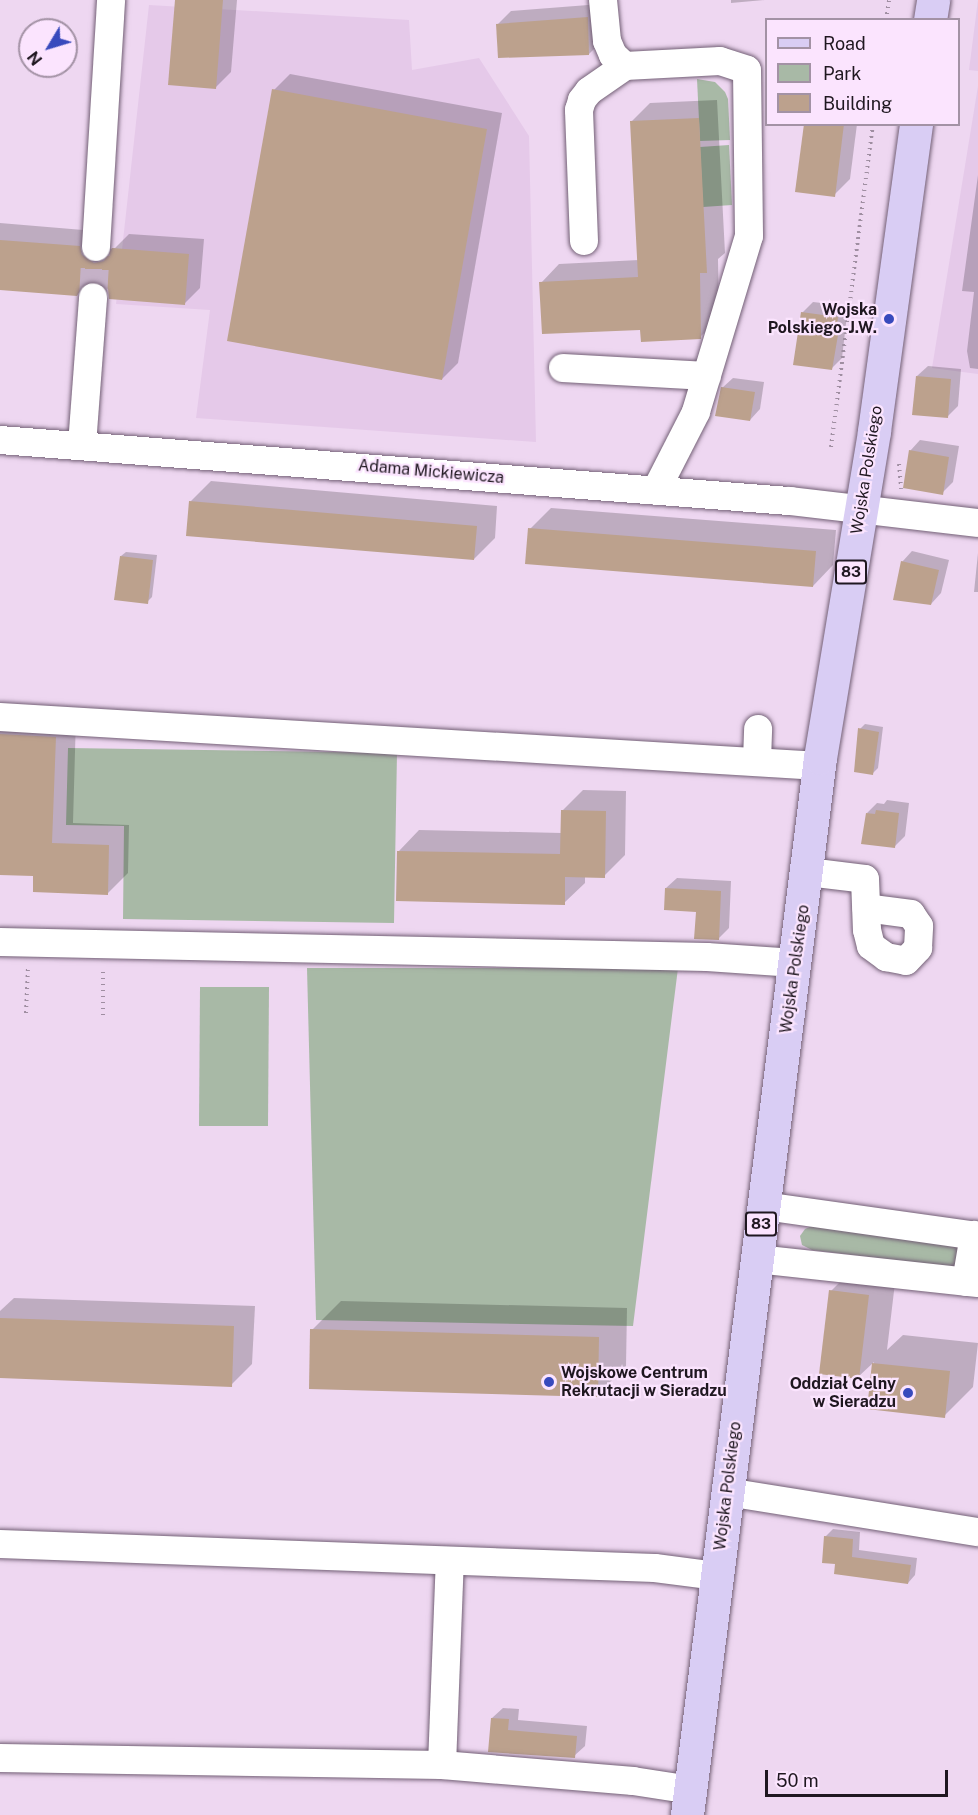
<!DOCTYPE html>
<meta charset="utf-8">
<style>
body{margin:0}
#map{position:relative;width:978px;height:1815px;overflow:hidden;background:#eed7f1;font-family:"Public Sans",sans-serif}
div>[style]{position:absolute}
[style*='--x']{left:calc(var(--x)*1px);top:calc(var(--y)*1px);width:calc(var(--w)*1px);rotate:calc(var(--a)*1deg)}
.built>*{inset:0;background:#e5c9e9}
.green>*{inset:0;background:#a8b9a6}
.shadow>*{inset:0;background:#0003}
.building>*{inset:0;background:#bca18d}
.minor-tunnel>*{height:28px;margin-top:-14px;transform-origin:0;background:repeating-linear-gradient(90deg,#c5b1c7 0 28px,transparent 0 42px)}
.path>*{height:4px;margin-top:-2px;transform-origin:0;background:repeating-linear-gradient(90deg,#9f8ea1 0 1.5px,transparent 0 6px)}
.roads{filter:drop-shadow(0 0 2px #736076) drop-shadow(0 0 2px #736076)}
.minor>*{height:28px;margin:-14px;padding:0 14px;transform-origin:14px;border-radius:14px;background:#fff}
.major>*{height:33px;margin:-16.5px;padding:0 16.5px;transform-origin:16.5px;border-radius:16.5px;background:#d9cdf4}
.dots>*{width:16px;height:16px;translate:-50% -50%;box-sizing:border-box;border:3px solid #fbe4fe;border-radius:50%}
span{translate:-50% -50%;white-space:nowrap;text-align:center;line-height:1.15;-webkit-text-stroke:4.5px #fbe4fe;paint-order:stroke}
.shield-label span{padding:2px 4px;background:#fbe4fe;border:2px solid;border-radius:4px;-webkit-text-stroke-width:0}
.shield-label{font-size:15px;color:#1f1720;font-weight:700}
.poi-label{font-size:16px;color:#1f1720;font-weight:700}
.right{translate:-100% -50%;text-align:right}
.left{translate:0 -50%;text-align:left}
.street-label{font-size:16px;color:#1f1720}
.legend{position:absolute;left:765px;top:18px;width:195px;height:108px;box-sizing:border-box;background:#fbe4fe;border:2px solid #a392a5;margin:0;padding:8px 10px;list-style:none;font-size:18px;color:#1f1720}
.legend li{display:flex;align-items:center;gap:12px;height:30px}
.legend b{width:30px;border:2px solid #a392a5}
.north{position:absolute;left:18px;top:18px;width:60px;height:60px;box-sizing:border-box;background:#fbe4fe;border:2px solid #a392a5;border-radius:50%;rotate:232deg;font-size:16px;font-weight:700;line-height:24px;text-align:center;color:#1f1720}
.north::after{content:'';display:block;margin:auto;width:21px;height:27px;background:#384abd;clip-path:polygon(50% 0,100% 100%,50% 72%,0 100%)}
.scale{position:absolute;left:765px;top:1770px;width:183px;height:27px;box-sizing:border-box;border:3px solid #1f1720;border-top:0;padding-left:8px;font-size:18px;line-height:21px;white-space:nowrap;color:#1f1720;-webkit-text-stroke:4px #fbe4fe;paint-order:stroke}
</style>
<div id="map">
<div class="built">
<i style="clip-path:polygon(978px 0,978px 71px,969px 70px)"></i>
<i style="clip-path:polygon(149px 5px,409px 20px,412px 70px,479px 58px,529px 136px,536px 442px,196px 418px,210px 310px,116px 304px)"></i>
<i style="clip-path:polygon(978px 86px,978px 374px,932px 368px)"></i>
</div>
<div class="green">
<i style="clip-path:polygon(697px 79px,715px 82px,725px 92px,728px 99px,730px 140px,700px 141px)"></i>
<i style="clip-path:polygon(729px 145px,732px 205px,703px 207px,700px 147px)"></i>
<i style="clip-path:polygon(68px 748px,397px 753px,394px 923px,123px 919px,124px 826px,66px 825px)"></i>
<i style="clip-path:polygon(307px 968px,678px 968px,633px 1326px,316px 1320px)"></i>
<i style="clip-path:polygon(200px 987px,269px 987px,268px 1126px,199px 1126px)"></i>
<i style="clip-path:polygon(812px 1226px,959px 1244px,956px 1268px,812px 1250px,802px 1245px,800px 1236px,805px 1229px)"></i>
</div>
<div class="shadow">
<i style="clip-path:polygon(176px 0,237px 0,231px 72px,215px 88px)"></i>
<i style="clip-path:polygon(731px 0,765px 0,731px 3px)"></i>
<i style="clip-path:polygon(601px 4px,603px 40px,589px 54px,497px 25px,511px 11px)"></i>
<i style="clip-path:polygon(290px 74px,502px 113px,458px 363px,442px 379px,274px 90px)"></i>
<i style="clip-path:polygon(717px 100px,725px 253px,718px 259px,719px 319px,700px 337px,642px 328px,541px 283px,559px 264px,639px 260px,632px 121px,650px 103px)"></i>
<i style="clip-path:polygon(805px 124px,857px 124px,850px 179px,834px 195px)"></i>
<i style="clip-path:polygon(978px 175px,978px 369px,970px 368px,967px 351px,974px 292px,962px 291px)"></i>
<i style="clip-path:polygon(0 223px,95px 231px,97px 239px,111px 249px,115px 248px,129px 234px,204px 239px,200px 288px,185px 303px,109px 288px,95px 279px,91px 280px,76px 295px,0 288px)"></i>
<i style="clip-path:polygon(813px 302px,848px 306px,842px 358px,831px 369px,802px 313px)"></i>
<i style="clip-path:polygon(928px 366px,961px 369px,958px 406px,947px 417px,917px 376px)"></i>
<i style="clip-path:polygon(733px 378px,764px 382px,760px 409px,750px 420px,722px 388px)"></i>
<i style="clip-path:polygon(920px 440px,959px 446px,953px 482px,942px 493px,910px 451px)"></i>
<i style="clip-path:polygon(211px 481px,497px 506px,495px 538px,474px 559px,190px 502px)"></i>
<i style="clip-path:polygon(551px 508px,836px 530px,833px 565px,813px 586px,530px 529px)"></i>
<i style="clip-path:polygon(912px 551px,949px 560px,941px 593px,931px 604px,902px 562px)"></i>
<i style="clip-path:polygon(126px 552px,157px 555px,152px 597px,147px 602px,121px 556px)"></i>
<i style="clip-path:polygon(978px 553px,978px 592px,974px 592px)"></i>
<i style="clip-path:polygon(0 714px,76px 717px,73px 823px,129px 825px,128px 873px,107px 894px,35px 875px,0 874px)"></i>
<i style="clip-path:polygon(865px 724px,883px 727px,878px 768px,873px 773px,860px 729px)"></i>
<i style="clip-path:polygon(583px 790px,626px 791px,625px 855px,604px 876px,585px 876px,585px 883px,564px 903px,399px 851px,419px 830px,562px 833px,562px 811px)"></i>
<i style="clip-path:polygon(887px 800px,909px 803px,905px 836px,894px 847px,867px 813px,877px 803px,884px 804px)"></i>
<i style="clip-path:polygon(677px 878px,731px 881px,729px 928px,718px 939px,697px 911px,666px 888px)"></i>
<i style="clip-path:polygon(860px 1262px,897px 1266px,887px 1350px,903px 1335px,978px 1343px,973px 1387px,944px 1416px,869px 1408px,874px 1362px,858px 1377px,831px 1291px)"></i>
<i style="clip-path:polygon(14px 1298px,255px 1306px,252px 1364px,231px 1385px,0 1377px,0 1311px)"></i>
<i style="clip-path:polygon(341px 1301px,627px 1308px,626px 1366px,597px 1395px,312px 1330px)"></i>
<i style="clip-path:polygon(833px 1529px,860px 1532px,859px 1550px,917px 1558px,915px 1575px,908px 1583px,836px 1563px,825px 1537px)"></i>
<i style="clip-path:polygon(503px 1708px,519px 1709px,518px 1720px,587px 1726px,585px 1746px,574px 1756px,490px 1751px,492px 1718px)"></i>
</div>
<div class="building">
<i style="clip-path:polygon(175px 0,223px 0,216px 89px,168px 85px)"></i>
<i style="clip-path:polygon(588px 17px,589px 55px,498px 58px,496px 24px)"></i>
<i style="clip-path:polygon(272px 89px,487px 129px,442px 380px,227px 341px)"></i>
<i style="clip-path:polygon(699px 118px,707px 273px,700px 273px,701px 339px,641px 342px,640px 330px,542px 334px,539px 282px,638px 277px,630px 121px)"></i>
<i style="clip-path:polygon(804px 124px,844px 124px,835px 197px,795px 192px)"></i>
<i style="clip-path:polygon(0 240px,80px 246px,82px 255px,94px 263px,104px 261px,112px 248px,189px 254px,185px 305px,109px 299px,108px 289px,95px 281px,85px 282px,77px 296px,0 290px)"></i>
<i style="clip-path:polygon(801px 312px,838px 317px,836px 335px,838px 335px,832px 370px,793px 365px)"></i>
<i style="clip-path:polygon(916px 376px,951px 379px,948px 418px,912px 415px)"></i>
<i style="clip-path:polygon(721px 387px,755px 392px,750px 421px,715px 416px)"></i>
<i style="clip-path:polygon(909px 450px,949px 457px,943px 495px,903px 488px)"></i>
<i style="clip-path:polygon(189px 501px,477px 526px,474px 560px,186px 536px)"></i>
<i style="clip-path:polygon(528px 528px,816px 551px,813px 587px,525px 564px)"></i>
<i style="clip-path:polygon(120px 556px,153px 560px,148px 604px,114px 600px)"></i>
<i style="clip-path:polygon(901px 561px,939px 570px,931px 605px,893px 600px)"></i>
<i style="clip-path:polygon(858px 728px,879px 732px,873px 775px,854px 772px)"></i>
<i style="clip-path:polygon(0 734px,56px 737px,52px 843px,109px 845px,108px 895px,33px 892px,33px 876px,0 875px)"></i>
<i style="clip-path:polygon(561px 810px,606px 811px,605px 878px,565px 877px,565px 905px,396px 901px,397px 851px,560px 854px)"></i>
<i style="clip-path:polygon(876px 810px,899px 813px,895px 848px,861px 844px,866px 813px,875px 814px)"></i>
<i style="clip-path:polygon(665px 888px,721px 891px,719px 940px,694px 939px,696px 912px,664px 910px)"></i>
<i style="clip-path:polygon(829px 1290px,869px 1295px,859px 1379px,819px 1374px)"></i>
<i style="clip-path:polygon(0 1318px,234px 1326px,232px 1387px,0 1378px)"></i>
<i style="clip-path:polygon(310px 1329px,599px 1337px,598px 1397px,309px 1389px)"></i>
<i style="clip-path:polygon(872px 1363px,950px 1371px,945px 1418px,867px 1409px)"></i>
<i style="clip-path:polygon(824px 1536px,853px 1539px,852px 1557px,911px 1565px,908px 1584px,834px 1574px,835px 1564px,822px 1563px)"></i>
<i style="clip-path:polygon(491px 1718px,509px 1719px,508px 1730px,577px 1736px,575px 1758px,488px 1752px)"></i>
</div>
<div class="minor-tunnel">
<i style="--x:93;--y:297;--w:50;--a:-86.6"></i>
</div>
<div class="path">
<i style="--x:886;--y:20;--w:20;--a:-81"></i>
<i style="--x:831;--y:447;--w:326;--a:-82.6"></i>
<i style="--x:899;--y:464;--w:25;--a:85"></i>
<i style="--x:26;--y:1013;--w:46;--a:-87.5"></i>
<i style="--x:103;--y:1015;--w:46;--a:-90"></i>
</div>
<div class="roads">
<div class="minor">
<i style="--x:603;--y:0;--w:41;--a:84.4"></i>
<i style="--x:607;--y:41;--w:15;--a:67"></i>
<i style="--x:613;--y:55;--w:16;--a:43"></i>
<i style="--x:625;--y:66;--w:95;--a:-3"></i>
<i style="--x:720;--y:61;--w:28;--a:18"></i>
<i style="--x:747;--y:70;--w:166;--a:89.3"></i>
<i style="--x:749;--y:236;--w:184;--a:106.8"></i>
<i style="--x:696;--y:412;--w:88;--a:117.1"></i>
<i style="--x:584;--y:241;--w:131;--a:-92.2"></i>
<i style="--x:579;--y:110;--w:10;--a:-73"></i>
<i style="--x:582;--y:100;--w:11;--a:-52"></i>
<i style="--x:589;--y:91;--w:44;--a:-34.8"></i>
<i style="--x:96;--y:247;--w:247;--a:-86.5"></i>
<i style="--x:563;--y:368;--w:144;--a:3.2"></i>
<i style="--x:0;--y:440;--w:792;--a:4.42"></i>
<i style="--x:790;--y:501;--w:189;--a:6.7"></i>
<i style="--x:82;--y:445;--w:148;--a:-85.7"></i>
<i style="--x:0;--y:717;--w:821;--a:3.42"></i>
<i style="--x:757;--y:761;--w:32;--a:-88"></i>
<i style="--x:808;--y:872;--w:57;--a:7"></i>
<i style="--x:865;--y:879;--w:51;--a:87.8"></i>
<i style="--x:867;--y:930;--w:16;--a:76"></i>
<i style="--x:871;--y:946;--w:19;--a:36"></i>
<i style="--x:886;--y:957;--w:20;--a:11"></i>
<i style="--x:906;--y:961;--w:18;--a:-47"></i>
<i style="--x:918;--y:948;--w:22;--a:-87"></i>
<i style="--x:919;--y:926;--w:14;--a:-124"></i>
<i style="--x:911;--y:914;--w:45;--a:-172.4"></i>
<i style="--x:0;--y:942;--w:707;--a:1.22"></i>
<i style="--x:707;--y:957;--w:88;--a:3.9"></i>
<i style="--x:764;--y:1206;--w:216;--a:8"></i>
<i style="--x:757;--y:1259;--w:222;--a:6.2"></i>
<i style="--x:966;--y:1282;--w:48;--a:-80.3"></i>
<i style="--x:727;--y:1492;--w:254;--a:9.1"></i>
<i style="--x:0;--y:1544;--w:655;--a:2.1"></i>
<i style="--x:655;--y:1568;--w:63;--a:7.4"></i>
<i style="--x:0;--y:1758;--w:442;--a:0.9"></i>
<i style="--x:442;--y:1765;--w:192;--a:4.8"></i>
<i style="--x:633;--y:1781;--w:59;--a:8.8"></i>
<i style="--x:442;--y:1765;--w:204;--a:-87.8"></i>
</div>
<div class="major">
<i style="--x:930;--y:20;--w:20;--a:-81"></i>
<i style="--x:687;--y:1815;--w:1065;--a:-82.83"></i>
<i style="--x:820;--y:758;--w:331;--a:-80.6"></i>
<i style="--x:874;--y:431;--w:310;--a:-82.2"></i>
</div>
</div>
<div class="dots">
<i style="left:889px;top:319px;background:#384abd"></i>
<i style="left:549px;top:1382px;background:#384abd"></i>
<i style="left:908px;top:1393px;background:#384abd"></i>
</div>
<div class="shield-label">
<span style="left:851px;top:572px">83</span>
<span style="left:761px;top:1224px">83</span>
</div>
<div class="poi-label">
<span class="right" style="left:877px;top:319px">Wojska<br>Polskiego-J.W.</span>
<span class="left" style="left:561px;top:1382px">Wojskowe Centrum<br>Rekrutacji w Sieradzu</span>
<span class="right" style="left:896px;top:1393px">Oddział Celny<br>w Sieradzu</span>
</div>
<div class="street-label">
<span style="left:867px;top:470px;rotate:-81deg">Wojska Polskiego</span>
<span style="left:431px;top:472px;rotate:5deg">Adama Mickiewicza</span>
<span style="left:795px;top:969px;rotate:-82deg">Wojska Polskiego</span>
<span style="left:728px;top:1486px;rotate:-83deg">Wojska Polskiego</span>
</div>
<ul class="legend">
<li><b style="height:8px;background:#d9cdf4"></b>Road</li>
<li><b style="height:16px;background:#a8b9a6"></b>Park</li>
<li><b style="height:16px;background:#bca18d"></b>Building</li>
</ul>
<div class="north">N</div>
<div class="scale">50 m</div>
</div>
